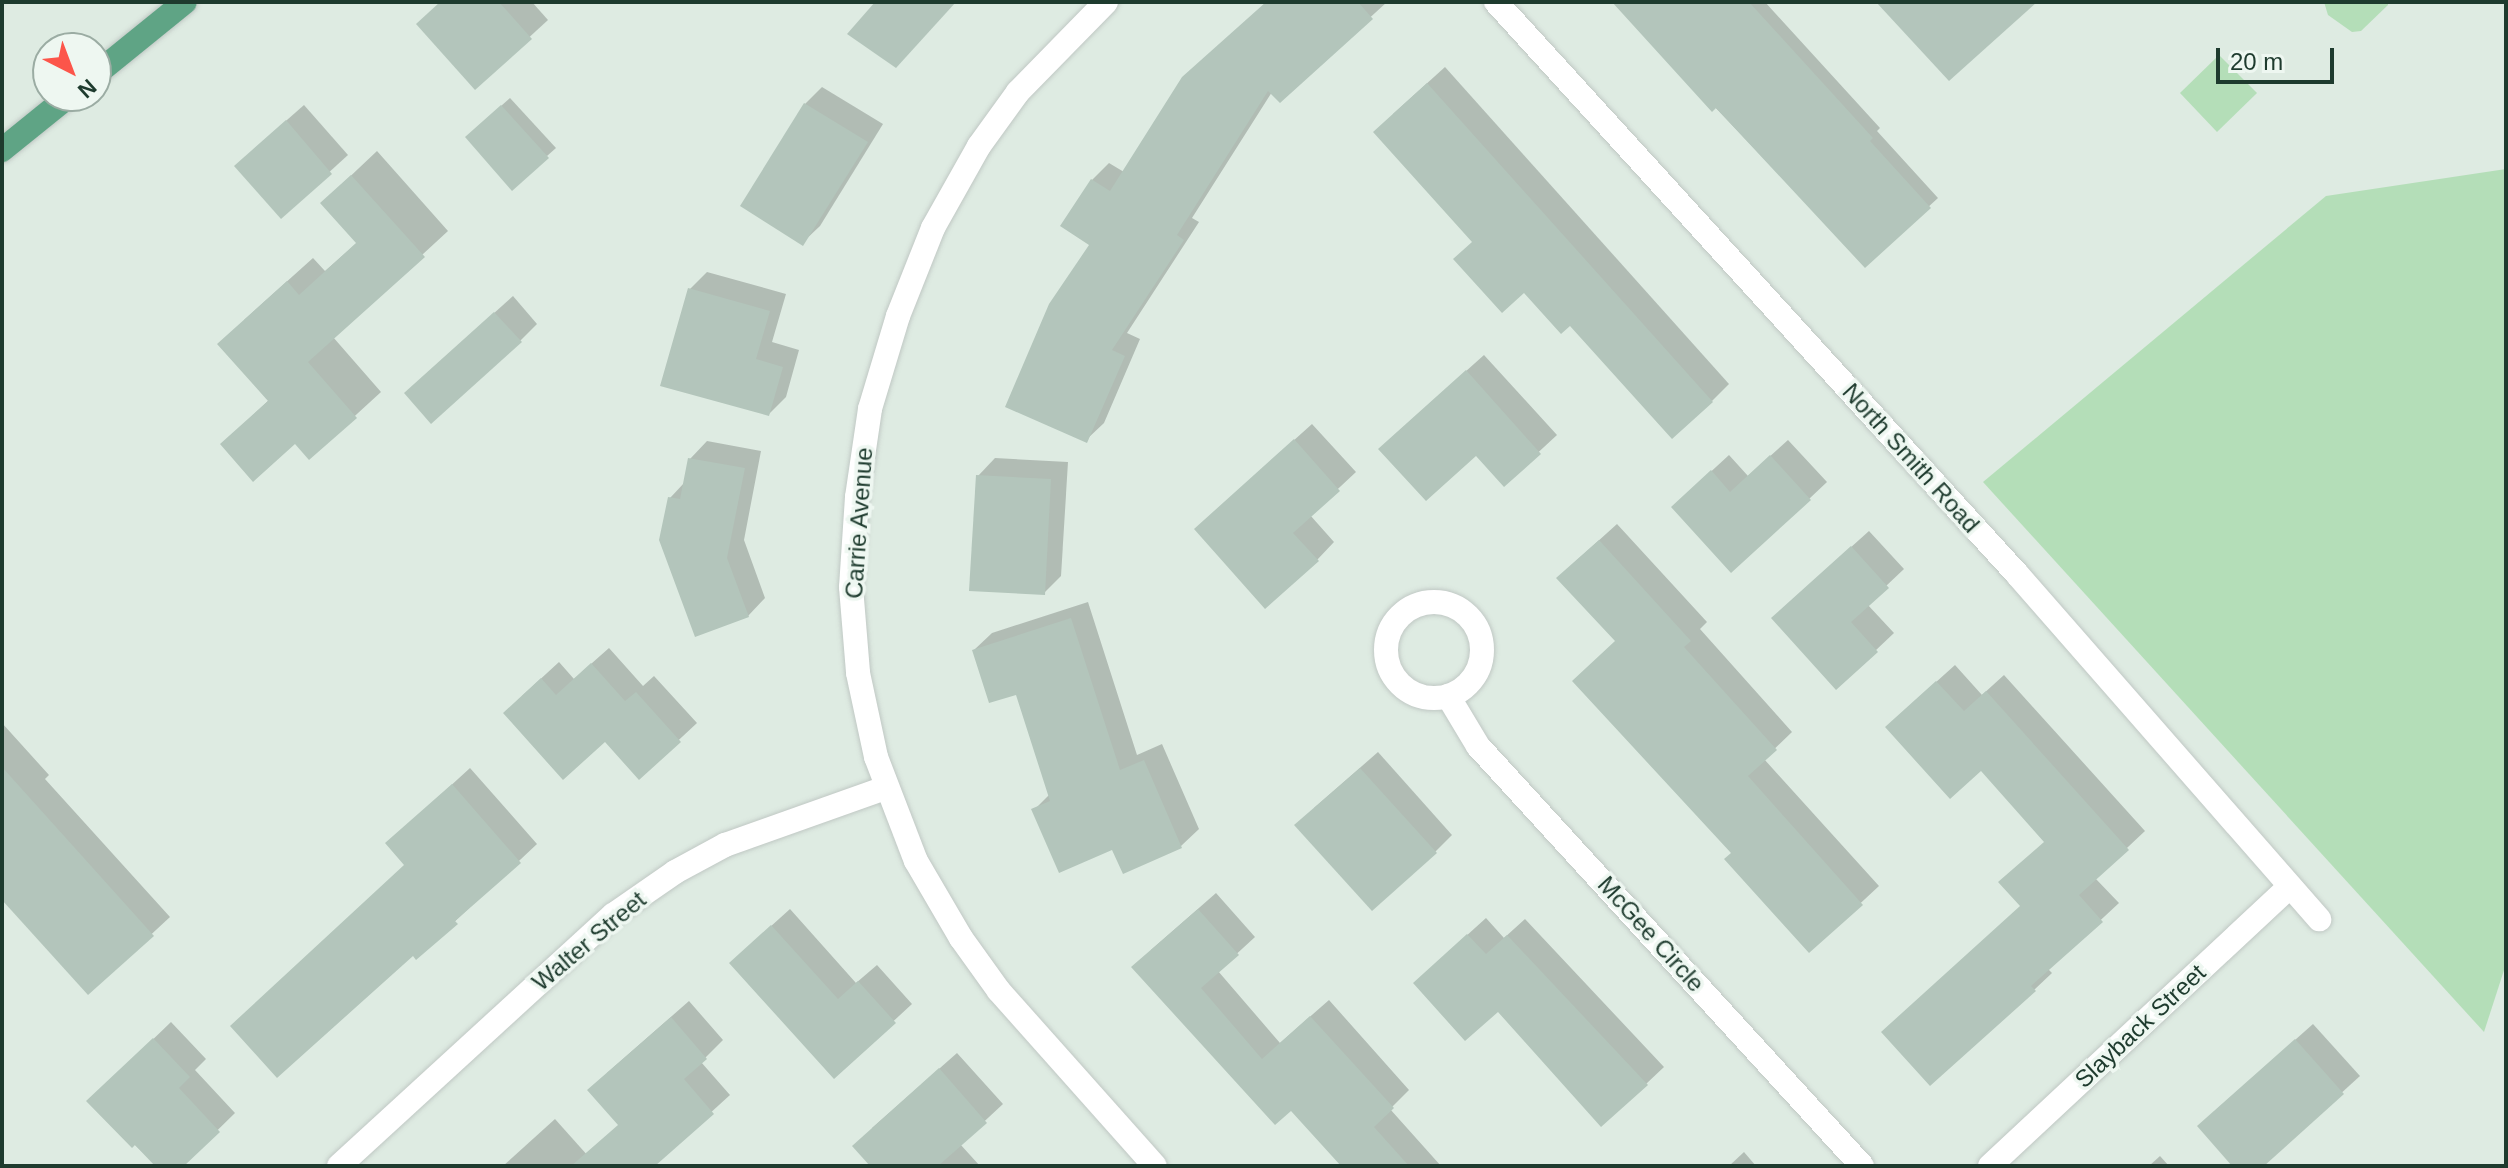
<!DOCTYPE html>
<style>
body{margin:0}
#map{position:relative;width:2508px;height:1168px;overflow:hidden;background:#deebe2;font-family:Arial,sans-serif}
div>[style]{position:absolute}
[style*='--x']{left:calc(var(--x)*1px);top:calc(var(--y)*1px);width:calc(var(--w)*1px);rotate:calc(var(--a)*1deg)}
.green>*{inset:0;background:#b4deb8}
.shadow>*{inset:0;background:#0003}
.building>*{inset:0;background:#b3c5bb}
.roads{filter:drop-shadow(0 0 2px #c0c8c4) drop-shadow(0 0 2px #c0c8c4)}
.street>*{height:24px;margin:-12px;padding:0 12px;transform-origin:12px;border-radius:12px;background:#fff}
.street>.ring{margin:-12px;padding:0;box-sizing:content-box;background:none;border:24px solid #fff;border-radius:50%}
.primary>*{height:24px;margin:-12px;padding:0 12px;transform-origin:12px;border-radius:12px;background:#5fa485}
span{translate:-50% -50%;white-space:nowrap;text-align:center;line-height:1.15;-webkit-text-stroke:7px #eef7f1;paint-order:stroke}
.street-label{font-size:24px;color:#1e3b2e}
.frame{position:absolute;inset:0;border:4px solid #1e3b2e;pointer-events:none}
.north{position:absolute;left:32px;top:32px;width:80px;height:80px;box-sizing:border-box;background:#eef7f1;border:2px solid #9baca3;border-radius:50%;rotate:138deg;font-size:22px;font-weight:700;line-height:32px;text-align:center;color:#1e3b2e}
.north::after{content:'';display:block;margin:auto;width:28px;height:36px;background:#fc554a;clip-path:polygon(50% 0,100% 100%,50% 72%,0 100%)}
.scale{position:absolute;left:2216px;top:48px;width:118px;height:36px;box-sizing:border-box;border:4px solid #1e3b2e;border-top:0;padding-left:10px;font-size:24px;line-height:28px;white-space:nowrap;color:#1e3b2e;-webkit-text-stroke:6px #eef7f1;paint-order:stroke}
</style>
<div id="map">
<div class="green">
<i style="clip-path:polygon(2324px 2px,2388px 2px,2388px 5px,2361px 31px,2352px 32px,2328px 15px)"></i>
<i style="clip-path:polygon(2219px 55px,2257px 93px,2217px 132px,2180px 93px)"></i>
<i style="clip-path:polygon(2506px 169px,2506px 964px,2484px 1032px,1983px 482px,2326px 196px)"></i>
</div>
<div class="shadow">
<i style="clip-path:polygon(441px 2px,532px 2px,548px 20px,475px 87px)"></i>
<i style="clip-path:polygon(1266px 2px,1387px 2px,1280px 100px,1272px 92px,1192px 218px,1199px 222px,1127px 333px,1140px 339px,1104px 423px,1086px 440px,1092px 180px,1109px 163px,1124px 172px)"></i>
<i style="clip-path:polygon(1615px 2px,1765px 2px,1880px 128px,1877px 131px,1938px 198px,1865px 265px)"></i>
<i style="clip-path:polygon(1445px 67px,1729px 384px,1712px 401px,1570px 323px,1474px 241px,1393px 114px)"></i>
<i style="clip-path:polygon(822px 87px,883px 124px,820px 226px,802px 243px,805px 104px)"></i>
<i style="clip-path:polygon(510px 98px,556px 148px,547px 156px,475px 129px)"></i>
<i style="clip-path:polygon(304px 105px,348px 155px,281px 216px,254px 149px)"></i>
<i style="clip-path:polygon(377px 151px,448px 231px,333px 337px,381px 392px,310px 457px,295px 441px,222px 444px,269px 400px,244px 320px,313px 258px,325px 271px,358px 242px,322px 203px)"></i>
<i style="clip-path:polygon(707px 272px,786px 294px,772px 342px,799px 350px,786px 397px,769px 414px,690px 289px)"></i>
<i style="clip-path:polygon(513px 296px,537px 324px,520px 341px,424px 376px)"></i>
<i style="clip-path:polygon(1484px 355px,1557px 435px,1504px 484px,1476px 453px,1398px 432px)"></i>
<i style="clip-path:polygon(1312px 424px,1356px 472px,1310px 515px,1334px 542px,1317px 560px,1214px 512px)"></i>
<i style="clip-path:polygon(1788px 440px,1827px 482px,1809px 499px,1691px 490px,1729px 455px,1748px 476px)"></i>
<i style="clip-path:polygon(707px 441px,761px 451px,744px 540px,765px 598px,748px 616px,670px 498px,685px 482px,690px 459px)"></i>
<i style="clip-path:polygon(995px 458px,1068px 462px,1061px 576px,1044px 593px,978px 476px)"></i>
<i style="clip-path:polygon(1617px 524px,1707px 622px,1700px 629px,1792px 732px,1764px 759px,1879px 886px,1809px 951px,1733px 853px,1576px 561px)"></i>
<i style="clip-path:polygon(1869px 531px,1904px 569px,1867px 604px,1894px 633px,1836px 688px,1791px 601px)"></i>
<i style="clip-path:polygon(1088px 602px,1137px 755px,1162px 744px,1199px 829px,1181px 846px,1113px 847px,1034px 810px,1050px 794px,1017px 692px,974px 650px,992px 633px)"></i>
<i style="clip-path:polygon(609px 648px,643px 686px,654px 676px,697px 723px,639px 777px,606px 739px,522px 696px,559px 662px,574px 679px)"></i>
<i style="clip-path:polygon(1955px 665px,1982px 695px,2004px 675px,2145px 831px,2095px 878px,2119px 903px,2048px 969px,2052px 973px,2034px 990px,1930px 1084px,2022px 906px,2046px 841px,1981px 769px,1905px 710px)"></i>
<i style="clip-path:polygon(2px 723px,49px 775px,45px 779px,170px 917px,88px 993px,2px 897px)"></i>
<i style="clip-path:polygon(1378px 752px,1452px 835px,1435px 852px,1314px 808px)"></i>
<i style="clip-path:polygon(470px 768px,537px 844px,416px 958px,413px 954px,406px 864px,388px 843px)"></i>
<i style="clip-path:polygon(1216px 893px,1255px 937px,1218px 971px,1280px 1043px,1329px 1000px,1409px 1090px,1390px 1109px,1441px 1166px,1343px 1166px,1151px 950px)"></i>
<i style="clip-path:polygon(790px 909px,856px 983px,877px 965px,912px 1004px,834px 1076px,749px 946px)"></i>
<i style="clip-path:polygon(1486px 918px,1504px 938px,1525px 919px,1664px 1067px,1646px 1084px,1498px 1009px,1433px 966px)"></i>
<i style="clip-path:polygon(689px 1001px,723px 1040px,701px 1062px,730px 1095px,652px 1166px,605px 1166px,620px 1124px,607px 1073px)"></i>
<i style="clip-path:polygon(171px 1022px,206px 1059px,195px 1070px,235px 1113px,181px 1166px,157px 1166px,89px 1101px)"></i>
<i style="clip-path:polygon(2313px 1024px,2360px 1076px,2261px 1166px,2235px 1166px,2217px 1109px)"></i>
<i style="clip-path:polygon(957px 1053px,1003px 1104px,960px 1144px,980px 1166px,873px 1166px,872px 1128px)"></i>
<i style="clip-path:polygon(555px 1119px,597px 1166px,503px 1166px)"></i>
<i style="clip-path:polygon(1744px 1152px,1756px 1166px,1729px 1166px)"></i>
<i style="clip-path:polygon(2160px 1156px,2169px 1166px,2149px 1166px)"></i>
</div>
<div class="building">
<i style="clip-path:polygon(440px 2px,499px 2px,532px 39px,475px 90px,416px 24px)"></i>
<i style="clip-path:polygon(875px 2px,956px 2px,896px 68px,847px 34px)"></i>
<i style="clip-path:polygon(1266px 2px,1358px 2px,1373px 19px,1280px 103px,1268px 91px,1177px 235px,1184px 240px,1112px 350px,1125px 356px,1087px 443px,1005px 407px,1049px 304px,1089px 245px,1060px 226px,1091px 179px,1110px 191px,1182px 77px)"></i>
<i style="clip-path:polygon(1612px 2px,1749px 2px,1873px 138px,1870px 141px,1931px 208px,1865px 268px,1716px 108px,1712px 112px)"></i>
<i style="clip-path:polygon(1876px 2px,2037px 2px,1949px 81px)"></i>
<i style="clip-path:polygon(1427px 83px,1713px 402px,1672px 439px,1570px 326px,1561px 334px,1524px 293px,1502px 313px,1453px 259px,1472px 242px,1373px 132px)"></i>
<i style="clip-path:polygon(804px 103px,868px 142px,803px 246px,740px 206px)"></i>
<i style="clip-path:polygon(501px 105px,549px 158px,512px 191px,465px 137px)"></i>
<i style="clip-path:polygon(286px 120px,332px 174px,281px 219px,234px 166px)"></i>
<i style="clip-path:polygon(351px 175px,425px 257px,308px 362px,357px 418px,309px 460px,295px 444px,253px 482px,220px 444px,268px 401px,217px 344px,287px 281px,299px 295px,356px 243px,320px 203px)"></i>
<i style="clip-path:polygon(688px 288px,770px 311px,756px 359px,783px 367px,769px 416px,660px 386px)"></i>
<i style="clip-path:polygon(494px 312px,522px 342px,431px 424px,404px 393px)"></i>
<i style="clip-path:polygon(1466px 370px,1541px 454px,1504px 487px,1476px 456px,1426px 501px,1378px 449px)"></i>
<i style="clip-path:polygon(1294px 439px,1340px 491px,1293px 533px,1319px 561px,1265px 609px,1194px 529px)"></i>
<i style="clip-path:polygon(1770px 455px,1811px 500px,1731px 573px,1671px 507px,1711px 470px,1730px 492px)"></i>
<i style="clip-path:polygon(688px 458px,745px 468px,727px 558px,749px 617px,695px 637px,659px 540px,668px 497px,680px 499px)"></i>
<i style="clip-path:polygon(976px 475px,1051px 479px,1045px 595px,969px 591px)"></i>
<i style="clip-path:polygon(1599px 540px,1691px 641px,1684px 647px,1777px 750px,1748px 776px,1863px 905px,1809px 953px,1724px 859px,1731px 853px,1572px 681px,1615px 641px,1556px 578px)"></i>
<i style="clip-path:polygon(1851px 546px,1889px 588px,1851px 622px,1878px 652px,1836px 690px,1771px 618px)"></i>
<i style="clip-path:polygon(1071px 618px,1120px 770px,1144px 760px,1182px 848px,1123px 874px,1112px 850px,1059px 873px,1031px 809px,1050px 801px,1016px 695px,989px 703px,972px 650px)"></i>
<i style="clip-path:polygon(591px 663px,625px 701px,636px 692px,681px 742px,639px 780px,605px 742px,563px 780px,503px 713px,541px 678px,556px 695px)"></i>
<i style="clip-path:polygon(1936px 681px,1964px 711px,1986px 691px,2129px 850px,2079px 895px,2103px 922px,2031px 986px,2036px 991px,1930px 1086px,1881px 1032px,2020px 906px,1998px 882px,2044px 842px,1981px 771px,1950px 799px,1885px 727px)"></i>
<i style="clip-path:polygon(2px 767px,154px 936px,88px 995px,2px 900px)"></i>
<i style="clip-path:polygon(1360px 768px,1437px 853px,1372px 911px,1294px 825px)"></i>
<i style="clip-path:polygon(452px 784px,521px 863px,455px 921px,458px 924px,416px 960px,413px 956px,277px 1078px,230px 1026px,404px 865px,385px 843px)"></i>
<i style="clip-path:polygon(1198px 909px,1239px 955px,1201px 988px,1262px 1059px,1310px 1016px,1394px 1108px,1374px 1127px,1409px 1166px,1341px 1166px,1291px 1111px,1275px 1125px,1131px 967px)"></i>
<i style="clip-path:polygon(771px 925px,838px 999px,858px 981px,896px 1023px,834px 1079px,729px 963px)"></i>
<i style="clip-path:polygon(1467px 934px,1486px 954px,1507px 935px,1648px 1085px,1601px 1127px,1498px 1012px,1465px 1041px,1413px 983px)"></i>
<i style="clip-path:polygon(671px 1017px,707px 1059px,684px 1079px,714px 1114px,655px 1166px,571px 1166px,618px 1125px,587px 1090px)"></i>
<i style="clip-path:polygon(153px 1038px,190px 1077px,179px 1088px,220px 1132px,184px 1166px,155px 1166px,135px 1145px,132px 1148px,86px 1101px)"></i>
<i style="clip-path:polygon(2295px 1039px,2344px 1094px,2264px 1166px,2232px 1166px,2197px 1126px)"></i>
<i style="clip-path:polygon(939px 1068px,987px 1123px,938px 1166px,870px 1166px,852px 1146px)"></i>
</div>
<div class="roads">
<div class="street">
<i style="--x:1106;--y:2;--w:126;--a:134.4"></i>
<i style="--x:1018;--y:92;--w:67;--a:125.8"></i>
<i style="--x:979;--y:146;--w:94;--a:119.3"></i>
<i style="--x:933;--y:228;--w:95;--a:111.7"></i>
<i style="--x:898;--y:316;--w:97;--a:106.8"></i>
<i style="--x:870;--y:409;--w:89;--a:98.4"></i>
<i style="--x:857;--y:497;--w:90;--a:93.8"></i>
<i style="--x:851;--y:587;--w:86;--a:85.3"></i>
<i style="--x:858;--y:673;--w:86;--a:77.9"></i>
<i style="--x:876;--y:757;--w:111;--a:69"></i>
<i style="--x:916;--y:861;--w:89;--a:59.7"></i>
<i style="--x:961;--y:938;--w:65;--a:54.4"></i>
<i style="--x:999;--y:991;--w:234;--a:48.3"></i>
<i style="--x:1496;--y:2;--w:774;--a:47.67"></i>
<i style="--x:2017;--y:574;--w:459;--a:48.8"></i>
<i class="ring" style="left:1386px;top:602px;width:72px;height:72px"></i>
<i style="--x:1448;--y:696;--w:58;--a:59"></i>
<i style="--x:1478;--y:746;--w:569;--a:47.56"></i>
<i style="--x:339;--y:1166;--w:372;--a:-42.5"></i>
<i style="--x:613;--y:915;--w:75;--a:-34.7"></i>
<i style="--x:675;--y:872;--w:57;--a:-28.4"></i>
<i style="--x:725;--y:845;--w:170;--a:-19.6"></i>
<i style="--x:1990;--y:1166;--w:410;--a:-43"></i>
</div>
<div class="primary">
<i style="--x:96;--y:74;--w:114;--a:-39"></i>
<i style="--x:2;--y:150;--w:86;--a:-38.9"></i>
</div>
</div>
<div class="street-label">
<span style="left:1911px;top:458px;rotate:48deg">North Smith Road</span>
<span style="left:859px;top:523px;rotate:-86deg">Carrie Avenue</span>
<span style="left:1651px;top:934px;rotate:48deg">McGee Circle</span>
<span style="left:589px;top:941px;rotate:-40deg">Walter Street</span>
<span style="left:2140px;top:1026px;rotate:-43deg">Slayback Street</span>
</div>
<div class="frame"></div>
<div class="north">N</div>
<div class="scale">20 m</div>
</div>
